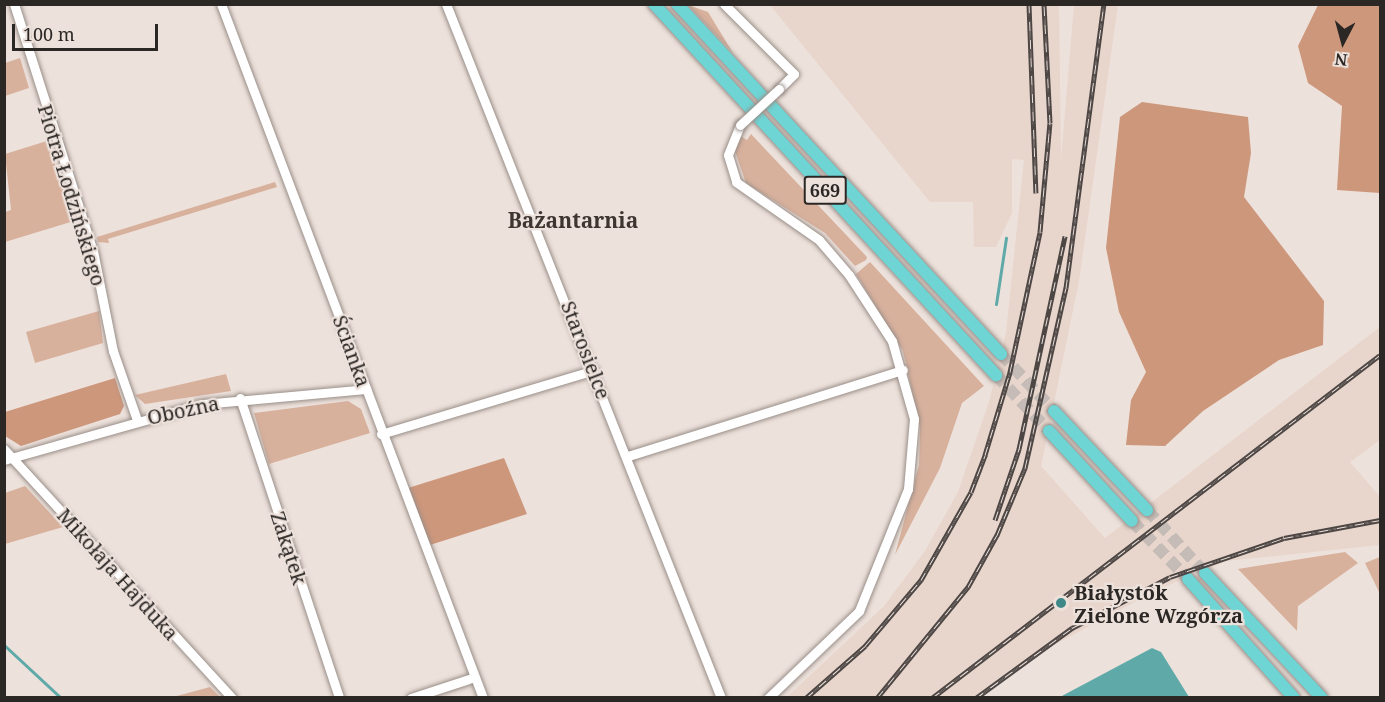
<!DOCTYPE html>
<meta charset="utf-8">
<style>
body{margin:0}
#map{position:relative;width:1385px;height:702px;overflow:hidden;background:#ede1db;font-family:"Noto Serif",serif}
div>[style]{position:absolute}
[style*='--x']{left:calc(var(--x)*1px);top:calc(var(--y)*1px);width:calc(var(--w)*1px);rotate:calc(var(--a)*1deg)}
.built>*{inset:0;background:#e8d5cb}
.green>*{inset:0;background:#d8b19d}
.forest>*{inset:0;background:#cd977c}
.water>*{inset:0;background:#5faaa9}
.stream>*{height:3px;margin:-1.5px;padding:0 1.5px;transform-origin:1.5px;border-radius:1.5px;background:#5faaa9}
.major-tunnel>*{height:12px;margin-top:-6px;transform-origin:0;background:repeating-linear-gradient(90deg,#c6bcb7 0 12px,transparent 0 18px)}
.roads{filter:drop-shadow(0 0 2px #998e88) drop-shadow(0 0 2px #998e88)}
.minor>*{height:9px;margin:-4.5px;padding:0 4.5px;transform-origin:4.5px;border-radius:4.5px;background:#fff}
.major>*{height:12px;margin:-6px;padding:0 6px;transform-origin:6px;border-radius:6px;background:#6ed4d4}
.rail>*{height:5px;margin-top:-2.5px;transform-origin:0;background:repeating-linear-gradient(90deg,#ede1db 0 9px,#4c4644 0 18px);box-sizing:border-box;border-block:2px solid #4c4644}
.bridges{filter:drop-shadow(0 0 2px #998e88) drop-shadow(0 0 2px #998e88)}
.minor-bridge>*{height:9px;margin:-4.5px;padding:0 4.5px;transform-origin:4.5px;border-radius:4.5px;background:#fff}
.dots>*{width:16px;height:16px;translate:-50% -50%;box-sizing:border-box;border:3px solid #ede1db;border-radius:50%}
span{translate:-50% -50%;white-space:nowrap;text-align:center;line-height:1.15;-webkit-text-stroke:4.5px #ede1db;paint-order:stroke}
.shield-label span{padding:2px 4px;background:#ede1db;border:2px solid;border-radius:4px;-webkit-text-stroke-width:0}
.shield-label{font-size:18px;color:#2b2725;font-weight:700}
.street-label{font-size:20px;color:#2b2725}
.poi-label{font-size:20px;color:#2b2725;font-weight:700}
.left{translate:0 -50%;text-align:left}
.neighbourhood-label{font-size:21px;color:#3e3531;font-weight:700}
.frame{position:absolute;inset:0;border:6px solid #2b2725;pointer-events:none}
.north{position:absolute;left:1313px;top:12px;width:60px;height:60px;-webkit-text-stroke:4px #ede1db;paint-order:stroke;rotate:186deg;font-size:16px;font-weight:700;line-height:24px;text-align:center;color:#2b2725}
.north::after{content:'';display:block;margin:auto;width:21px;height:27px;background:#2b2725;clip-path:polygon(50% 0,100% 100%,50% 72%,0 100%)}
.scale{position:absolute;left:12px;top:24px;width:146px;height:27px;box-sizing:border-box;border:3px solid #2b2725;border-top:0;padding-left:8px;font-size:18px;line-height:21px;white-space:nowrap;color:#2b2725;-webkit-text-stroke:4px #ede1db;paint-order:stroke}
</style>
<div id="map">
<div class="built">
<i style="clip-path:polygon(770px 5px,1059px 5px,1061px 160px,1074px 5px,1118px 5px,1079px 281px,1041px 466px,1105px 538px,1380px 327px,1380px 440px,1350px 462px,1380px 497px,1380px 545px,1226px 561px,1159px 589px,1048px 648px,981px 697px,787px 697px,884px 606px,925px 551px,958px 492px,989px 402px,1006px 333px,1024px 160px,1012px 159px,1012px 213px,996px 247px,974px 247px,973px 202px,930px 202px)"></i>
</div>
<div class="green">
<i style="clip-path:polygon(688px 5px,708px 12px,733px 53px)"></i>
<i style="clip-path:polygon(20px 58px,29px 88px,5px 96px,5px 63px)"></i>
<i style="clip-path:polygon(751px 134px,867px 257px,866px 260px,855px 266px,825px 233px,746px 183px,735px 151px,740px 136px,747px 140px)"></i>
<i style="clip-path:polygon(47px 141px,74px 221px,5px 242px,5px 212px,11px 210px,5px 154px)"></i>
<i style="clip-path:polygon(275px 182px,277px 187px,108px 239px,109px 243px,98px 242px,97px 237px)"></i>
<i style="clip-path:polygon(870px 262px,984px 386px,962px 403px,940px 468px,895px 555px,919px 465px,920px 428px,903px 351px,856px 274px)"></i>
<i style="clip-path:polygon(99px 311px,103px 343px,35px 363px,26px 332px)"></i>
<i style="clip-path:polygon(226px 374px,231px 391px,145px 404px,135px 395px)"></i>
<i style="clip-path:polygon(348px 401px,361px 409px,370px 433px,269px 464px,254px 413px)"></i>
<i style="clip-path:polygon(25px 486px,63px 527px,5px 544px,5px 493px)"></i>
<i style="clip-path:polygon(1345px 552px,1358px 563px,1298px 606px,1297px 631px,1238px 569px)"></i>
<i style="clip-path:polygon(1380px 557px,1380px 594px,1365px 563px)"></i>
<i style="clip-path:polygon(210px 687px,220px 697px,173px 697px)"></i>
</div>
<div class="forest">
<i style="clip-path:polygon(1318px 5px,1380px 5px,1380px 193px,1337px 190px,1342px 106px,1308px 83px,1298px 46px)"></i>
<i style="clip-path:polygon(1142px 102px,1248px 117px,1251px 153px,1244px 197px,1324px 301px,1323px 345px,1279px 360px,1203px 411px,1165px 446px,1126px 445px,1131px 400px,1146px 372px,1119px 312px,1106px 248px,1120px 117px)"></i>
<i style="clip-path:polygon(115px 378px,124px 406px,120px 414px,21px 446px,5px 436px,5px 412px)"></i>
<i style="clip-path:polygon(504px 458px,527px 514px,430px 545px,408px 488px)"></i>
</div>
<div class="water">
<i style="clip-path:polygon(1152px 648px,1161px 652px,1189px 697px,1060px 697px)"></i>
</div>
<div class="stream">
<i style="--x:996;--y:304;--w:67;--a:-81.4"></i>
<i style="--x:4;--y:645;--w:78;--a:42.9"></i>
</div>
<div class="major-tunnel">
<i style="--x:1001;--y:354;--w:78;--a:47.1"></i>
<i style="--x:996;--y:375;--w:77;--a:46.6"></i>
<i style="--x:1147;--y:510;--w:86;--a:47.4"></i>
<i style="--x:1132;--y:521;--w:81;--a:46"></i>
</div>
<div class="roads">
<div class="minor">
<i style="--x:14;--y:4;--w:259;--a:72.3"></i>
<i style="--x:93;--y:251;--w:102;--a:78.7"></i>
<i style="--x:113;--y:351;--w:73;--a:70.8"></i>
<i style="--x:221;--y:4;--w:742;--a:69.32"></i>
<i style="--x:446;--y:4;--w:746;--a:68.38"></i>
<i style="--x:724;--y:4;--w:99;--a:45"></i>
<i style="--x:794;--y:74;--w:21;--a:135"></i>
<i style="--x:740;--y:125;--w:32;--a:112"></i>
<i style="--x:728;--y:155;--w:28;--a:73"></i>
<i style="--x:736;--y:182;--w:101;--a:34.9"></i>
<i style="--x:819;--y:240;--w:46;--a:49.4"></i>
<i style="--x:849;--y:275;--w:79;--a:56.9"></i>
<i style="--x:892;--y:341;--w:81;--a:74.2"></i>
<i style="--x:914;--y:419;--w:70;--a:94.9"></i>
<i style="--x:908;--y:489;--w:131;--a:111.9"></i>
<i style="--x:859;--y:611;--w:126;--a:136.3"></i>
<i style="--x:240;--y:398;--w:316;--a:71.7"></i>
<i style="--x:381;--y:434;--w:222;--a:-16.7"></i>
<i style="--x:4;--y:449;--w:338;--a:47.5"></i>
<i style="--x:628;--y:456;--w:288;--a:-17.4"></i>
<i style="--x:4;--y:460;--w:206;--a:-15.8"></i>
<i style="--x:202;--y:404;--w:165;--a:-5.2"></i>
<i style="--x:411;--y:698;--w:67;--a:-18.2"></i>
</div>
<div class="major">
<i style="--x:654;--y:4;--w:505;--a:47.33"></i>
<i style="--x:677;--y:4;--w:477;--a:47.2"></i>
<i style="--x:1054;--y:411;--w:136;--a:46.8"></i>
<i style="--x:1049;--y:431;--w:122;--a:47.3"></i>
<i style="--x:1205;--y:573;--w:171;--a:46.9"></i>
<i style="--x:1188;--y:579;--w:159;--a:48.3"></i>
</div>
</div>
<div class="rail">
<i style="--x:1029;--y:4;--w:189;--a:87.9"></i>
<i style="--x:995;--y:520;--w:75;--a:-71.3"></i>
<i style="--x:1019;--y:449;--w:218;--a:-77.8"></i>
<i style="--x:806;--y:698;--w:79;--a:-41.4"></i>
<i style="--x:865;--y:646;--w:87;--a:-49.7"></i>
<i style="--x:921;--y:580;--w:101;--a:-60.4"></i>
<i style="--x:971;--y:492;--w:40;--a:-69"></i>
<i style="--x:985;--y:455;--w:87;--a:-73.2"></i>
<i style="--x:1010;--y:372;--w:143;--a:-77.9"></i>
<i style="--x:1040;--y:232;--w:109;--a:-84.8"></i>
<i style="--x:1050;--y:123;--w:119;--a:-92.9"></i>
<i style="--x:877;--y:698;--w:144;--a:-50.7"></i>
<i style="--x:968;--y:587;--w:60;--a:-60.9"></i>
<i style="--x:997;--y:535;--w:73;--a:-67.3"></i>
<i style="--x:1025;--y:468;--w:185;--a:-77.2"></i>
<i style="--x:1066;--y:288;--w:287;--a:-82.4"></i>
<i style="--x:932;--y:698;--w:564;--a:-37.44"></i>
<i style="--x:976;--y:698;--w:119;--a:-36.1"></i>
<i style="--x:1072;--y:628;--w:110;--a:-27.5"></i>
<i style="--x:1170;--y:577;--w:120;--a:-18.9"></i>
<i style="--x:1284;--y:538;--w:98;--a:-10.6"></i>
</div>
<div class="bridges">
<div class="minor-bridge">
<i style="--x:740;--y:125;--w:53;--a:-42.7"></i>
</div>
</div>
<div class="dots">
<i style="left:1061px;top:603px;background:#408887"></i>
</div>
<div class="shield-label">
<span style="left:825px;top:190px">669</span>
</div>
<div class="street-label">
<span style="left:72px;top:195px;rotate:73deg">Piotra Łodzińskiego</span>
<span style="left:586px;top:350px;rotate:69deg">Starosielce</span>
<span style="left:352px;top:351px;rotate:70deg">Ścianka</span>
<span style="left:183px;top:410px;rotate:-12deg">Oboźna</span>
<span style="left:289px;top:548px;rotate:72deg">Zakątek</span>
<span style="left:118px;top:574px;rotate:48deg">Mikołaja Hajduka</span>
</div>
<div class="poi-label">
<span class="left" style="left:1074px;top:604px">Białystok<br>Zielone Wzgórza</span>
</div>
<div class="neighbourhood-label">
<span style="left:573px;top:220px">Bażantarnia</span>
</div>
<div class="frame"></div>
<div class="north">N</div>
<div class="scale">100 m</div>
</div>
